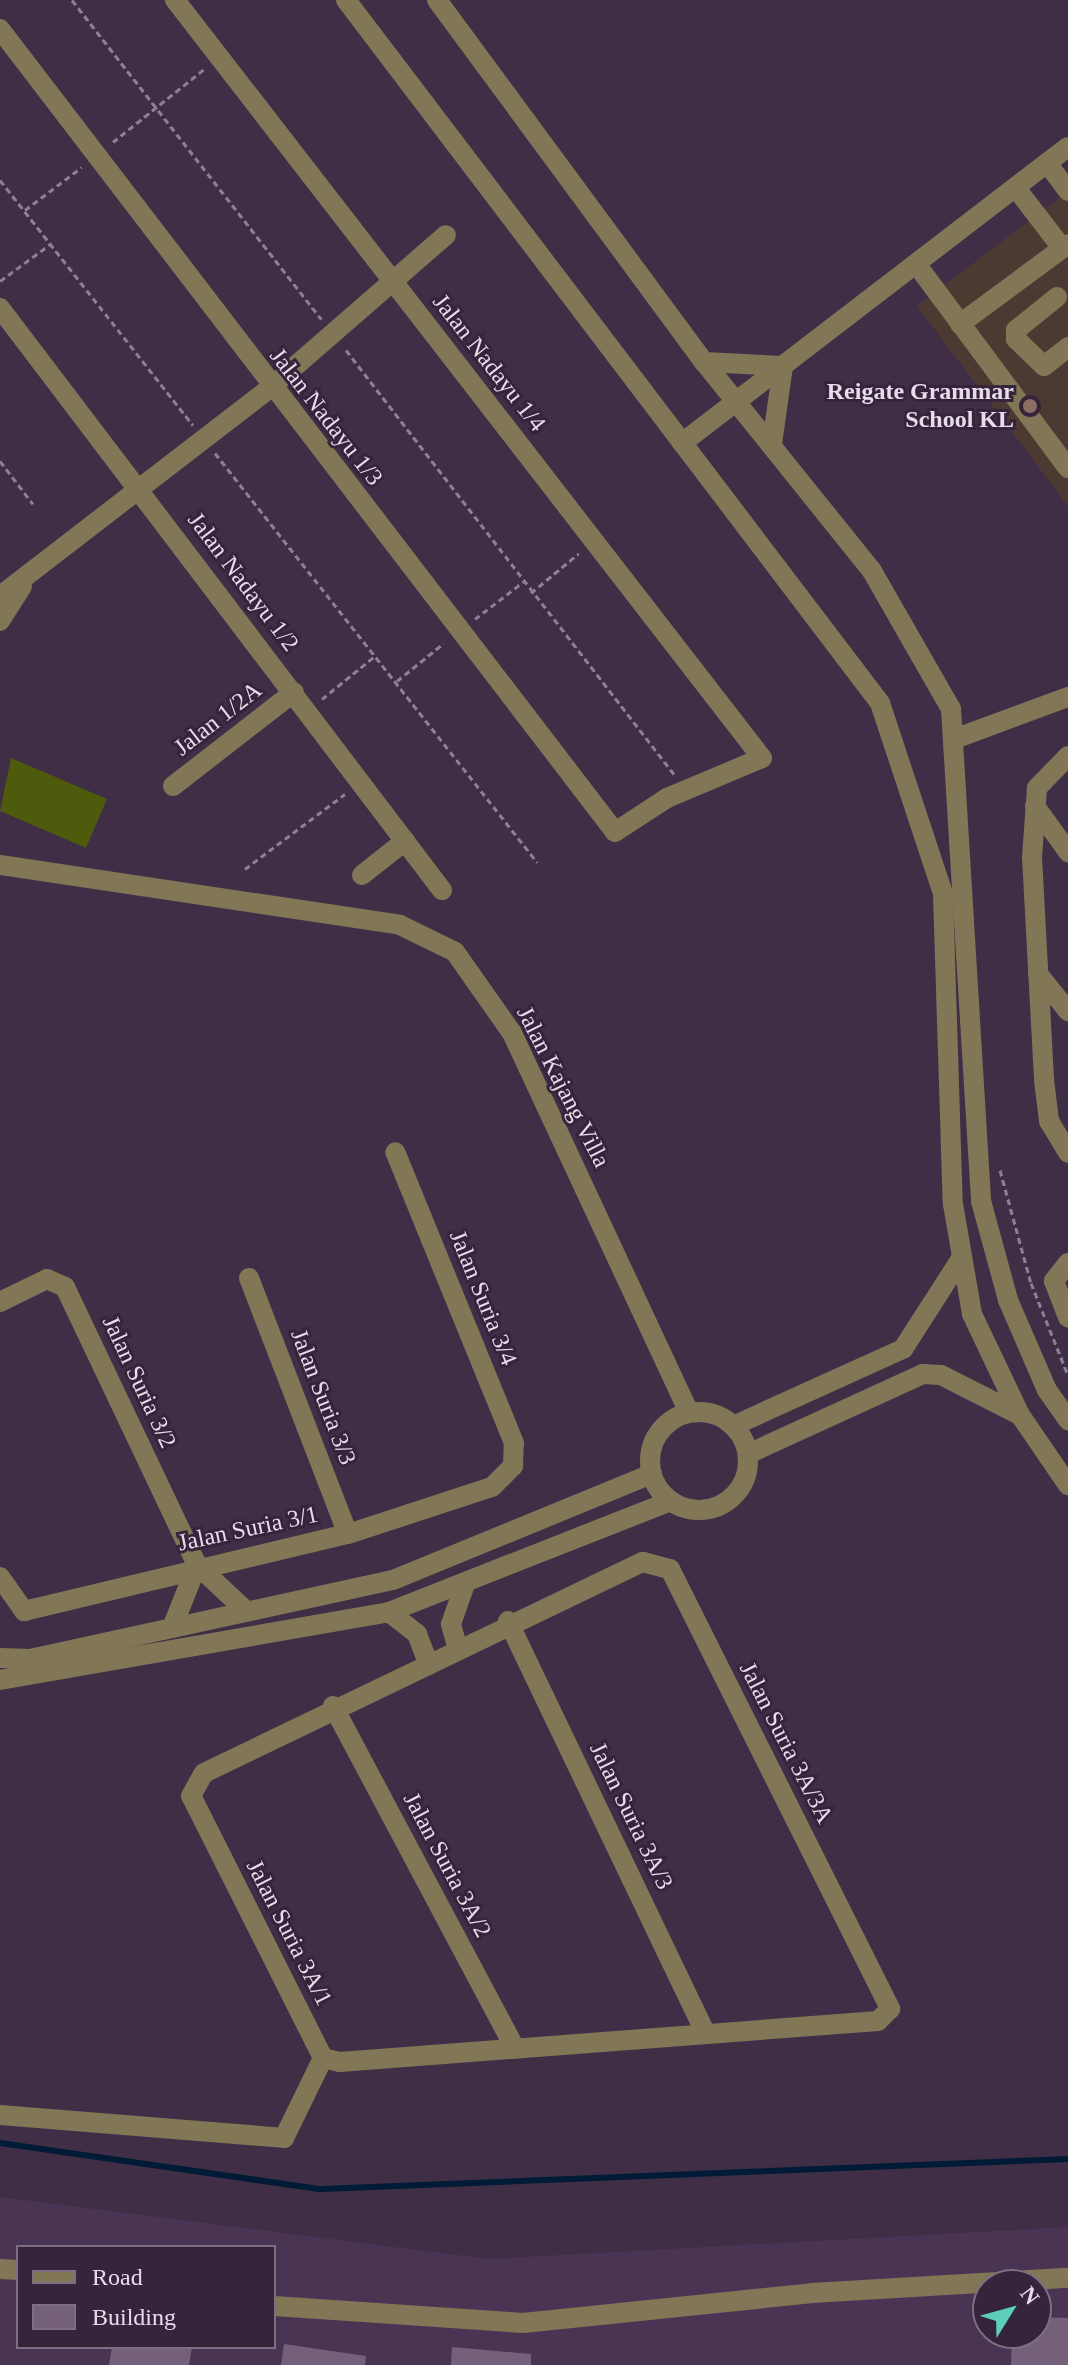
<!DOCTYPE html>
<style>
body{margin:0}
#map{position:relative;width:1068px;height:2365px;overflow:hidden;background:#402e47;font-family:Georgia,serif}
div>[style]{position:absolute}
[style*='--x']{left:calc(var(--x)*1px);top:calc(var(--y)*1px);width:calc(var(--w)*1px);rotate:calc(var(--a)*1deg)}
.built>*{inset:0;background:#4a3453}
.education>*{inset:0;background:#4c3931}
.green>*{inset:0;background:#4e5a0c}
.stream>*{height:6px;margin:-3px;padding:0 3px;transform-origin:3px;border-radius:3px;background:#001b35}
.building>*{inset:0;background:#74607b}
.path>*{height:3px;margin-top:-1.5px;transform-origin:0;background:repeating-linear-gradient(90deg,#8e7f94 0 6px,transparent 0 10px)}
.minor>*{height:20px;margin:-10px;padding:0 10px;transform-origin:10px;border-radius:10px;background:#817757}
.minor>.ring{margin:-10px;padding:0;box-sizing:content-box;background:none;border:20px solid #817757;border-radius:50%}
.dots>*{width:22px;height:22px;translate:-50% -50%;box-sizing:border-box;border:4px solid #36243c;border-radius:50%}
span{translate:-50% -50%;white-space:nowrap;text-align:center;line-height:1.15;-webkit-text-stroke:6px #36243c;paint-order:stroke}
.street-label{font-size:24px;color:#e7dcec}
.poi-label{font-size:24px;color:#e7dcec;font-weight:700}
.right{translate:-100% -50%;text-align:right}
.legend{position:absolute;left:16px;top:2245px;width:260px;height:104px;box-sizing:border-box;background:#36243c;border:2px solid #7d6e82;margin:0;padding:10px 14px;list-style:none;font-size:24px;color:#e7dcec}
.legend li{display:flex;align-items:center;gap:16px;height:40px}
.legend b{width:40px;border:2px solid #7d6e82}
.north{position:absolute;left:972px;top:2269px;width:80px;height:80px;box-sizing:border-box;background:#36243c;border:2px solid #7d6e82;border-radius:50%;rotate:53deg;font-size:22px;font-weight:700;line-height:32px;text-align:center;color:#e7dcec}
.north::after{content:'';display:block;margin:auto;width:28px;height:36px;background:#5cceba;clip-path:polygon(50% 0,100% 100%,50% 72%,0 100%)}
</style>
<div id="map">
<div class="built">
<i style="clip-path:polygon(evenodd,0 2197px,489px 2259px,1068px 2227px,1068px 2365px,0 2365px,0 2197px,18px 2247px,274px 2247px,274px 2347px,18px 2347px,18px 2247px,0 2197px,988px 2285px,1036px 2285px,1036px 2333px,988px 2333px,988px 2285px)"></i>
</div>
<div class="education">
<i style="clip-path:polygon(1068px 191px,1068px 506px,917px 306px)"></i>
</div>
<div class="green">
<i style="clip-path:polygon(11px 758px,107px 799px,86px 848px,0 811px)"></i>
</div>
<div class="stream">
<i style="--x:0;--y:2143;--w:324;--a:8.2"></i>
<i style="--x:321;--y:2189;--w:748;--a:-2.3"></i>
</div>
<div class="building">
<i style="clip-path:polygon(1036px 2317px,1068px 2318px,1068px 2365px,1011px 2365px,1012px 2333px,1036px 2333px)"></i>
<i style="clip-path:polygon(284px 2344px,366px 2356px,365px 2365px,281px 2365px)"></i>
<i style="clip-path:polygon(112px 2347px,192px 2347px,189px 2365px,109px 2365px)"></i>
<i style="clip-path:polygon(452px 2347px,531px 2354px,531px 2365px,451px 2365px)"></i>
</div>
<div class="path">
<i style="--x:72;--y:0;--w:405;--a:52"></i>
<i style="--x:113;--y:142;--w:117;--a:-38.7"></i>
<i style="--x:0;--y:180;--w:312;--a:51.8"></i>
<i style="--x:25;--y:210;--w:71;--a:-37"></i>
<i style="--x:0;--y:281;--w:64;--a:-36.2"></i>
<i style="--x:346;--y:350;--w:536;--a:52.28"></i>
<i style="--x:215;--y:453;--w:521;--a:51.79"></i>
<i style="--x:0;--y:461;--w:54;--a:52.5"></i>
<i style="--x:531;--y:593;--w:62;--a:-39.8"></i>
<i style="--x:475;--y:619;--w:61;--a:-37.6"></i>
<i style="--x:397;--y:681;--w:60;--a:-39"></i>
<i style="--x:322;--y:699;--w:68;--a:-39.1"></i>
<i style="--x:245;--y:869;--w:125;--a:-36.9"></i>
<i style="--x:1000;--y:1170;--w:117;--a:74.7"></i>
<i style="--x:1031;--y:1283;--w:99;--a:68.1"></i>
</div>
<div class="minor">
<i style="--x:346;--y:0;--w:883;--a:52.78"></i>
<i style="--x:880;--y:703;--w:201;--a:71.7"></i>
<i style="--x:943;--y:894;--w:310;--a:88.2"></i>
<i style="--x:953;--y:1204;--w:112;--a:80.2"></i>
<i style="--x:972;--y:1314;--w:112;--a:64.6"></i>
<i style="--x:1020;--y:1415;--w:85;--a:55.6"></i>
<i style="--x:437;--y:0;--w:450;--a:53.6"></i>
<i style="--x:704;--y:362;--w:268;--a:51.2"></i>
<i style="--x:872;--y:571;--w:159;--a:60.2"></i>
<i style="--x:951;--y:709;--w:493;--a:86.5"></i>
<i style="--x:981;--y:1201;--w:103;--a:74.7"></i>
<i style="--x:1008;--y:1300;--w:98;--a:66.6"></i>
<i style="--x:1047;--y:1390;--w:37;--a:55"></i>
<i style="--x:0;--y:29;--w:1011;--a:52.55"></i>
<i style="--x:615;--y:832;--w:62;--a:-33.2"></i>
<i style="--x:667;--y:798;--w:103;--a:-22.8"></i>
<i style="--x:762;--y:758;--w:959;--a:-127.75"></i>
<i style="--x:1047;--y:163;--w:35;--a:53"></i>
<i style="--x:1016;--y:188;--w:76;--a:52.5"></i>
<i style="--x:917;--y:265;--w:253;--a:53.4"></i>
<i style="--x:1057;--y:297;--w:53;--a:141.2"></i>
<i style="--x:1016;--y:330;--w:9;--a:90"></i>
<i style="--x:1016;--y:339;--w:39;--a:44"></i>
<i style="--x:1044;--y:366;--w:31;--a:-38"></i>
<i style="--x:0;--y:308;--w:731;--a:52.79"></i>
<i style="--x:960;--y:324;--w:134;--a:-36.5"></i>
<i style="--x:704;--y:362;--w:79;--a:2.9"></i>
<i style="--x:682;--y:443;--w:486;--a:-37.5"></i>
<i style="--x:772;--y:444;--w:79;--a:-82"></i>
<i style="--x:0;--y:596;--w:341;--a:-37.6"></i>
<i style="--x:270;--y:388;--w:233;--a:-41"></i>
<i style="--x:0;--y:621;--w:41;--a:-57.8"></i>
<i style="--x:957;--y:738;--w:118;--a:-20.3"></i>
<i style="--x:1068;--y:756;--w:45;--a:134.1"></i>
<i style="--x:1037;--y:788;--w:69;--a:94.1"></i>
<i style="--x:1032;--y:857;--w:223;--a:86.9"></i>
<i style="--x:1044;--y:1080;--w:41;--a:83"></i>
<i style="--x:1049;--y:1121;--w:37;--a:59"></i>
<i style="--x:173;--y:786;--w:153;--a:-37.8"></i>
<i style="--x:1035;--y:806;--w:57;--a:54.3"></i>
<i style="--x:0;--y:865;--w:404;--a:8.5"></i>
<i style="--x:400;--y:925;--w:61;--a:26.1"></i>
<i style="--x:455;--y:952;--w:99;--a:54.9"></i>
<i style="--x:512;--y:1033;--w:418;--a:65"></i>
<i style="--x:362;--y:875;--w:55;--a:-38.3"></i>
<i style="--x:1038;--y:974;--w:48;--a:51"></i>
<i style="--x:1068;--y:1263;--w:23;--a:128"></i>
<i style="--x:1054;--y:1281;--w:39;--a:69"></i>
<i style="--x:249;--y:1278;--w:274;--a:68.9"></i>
<i style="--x:0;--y:1302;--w:52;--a:-26.1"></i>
<i style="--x:47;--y:1279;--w:20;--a:24"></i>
<i style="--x:65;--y:1287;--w:308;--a:64.6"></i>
<i style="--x:197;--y:1565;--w:64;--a:43.1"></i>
<i class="ring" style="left:650px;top:1412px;width:78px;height:78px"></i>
<i style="--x:733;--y:1426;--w:187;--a:-24.4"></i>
<i style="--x:903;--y:1349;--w:109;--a:-57.3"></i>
<i style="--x:748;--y:1454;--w:192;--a:-24.6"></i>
<i style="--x:923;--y:1374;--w:18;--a:3"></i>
<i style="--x:941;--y:1375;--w:89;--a:26.9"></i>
<i style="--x:643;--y:1562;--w:28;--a:15"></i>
<i style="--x:670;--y:1569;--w:492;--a:63.4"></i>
<i style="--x:890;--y:2009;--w:17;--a:135"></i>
<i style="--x:878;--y:2021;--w:540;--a:175.64"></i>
<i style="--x:340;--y:2062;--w:17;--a:-167"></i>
<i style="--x:323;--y:2058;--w:293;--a:-116.7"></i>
<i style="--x:191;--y:1796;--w:26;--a:-61"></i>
<i style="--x:204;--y:1773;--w:487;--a:-25.7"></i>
<i style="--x:0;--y:1577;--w:42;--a:54.8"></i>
<i style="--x:24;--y:1611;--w:333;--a:-13.4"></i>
<i style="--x:348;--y:1534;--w:151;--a:-18.1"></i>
<i style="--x:492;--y:1487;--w:30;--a:-45"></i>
<i style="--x:513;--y:1466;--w:23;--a:-88"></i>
<i style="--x:514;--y:1443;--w:314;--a:-112.2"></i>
<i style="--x:389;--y:1612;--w:36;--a:38"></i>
<i style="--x:417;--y:1634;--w:33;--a:69"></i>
<i style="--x:508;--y:1621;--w:458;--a:64.4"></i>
<i style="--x:172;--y:1628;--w:68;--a:-68.4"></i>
<i style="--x:458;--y:1649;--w:26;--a:-106"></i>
<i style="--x:451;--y:1624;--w:42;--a:-70.7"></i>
<i style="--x:0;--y:1658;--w:30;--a:2"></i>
<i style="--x:30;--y:1659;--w:371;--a:-12.3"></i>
<i style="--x:393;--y:1580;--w:280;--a:-22.3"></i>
<i style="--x:0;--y:1680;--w:395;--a:-9.9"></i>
<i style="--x:389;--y:1612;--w:303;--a:-21.5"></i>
<i style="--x:333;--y:1706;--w:388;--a:62"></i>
<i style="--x:0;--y:2115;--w:285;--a:4.6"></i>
<i style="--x:284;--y:2138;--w:89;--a:-64"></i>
<i style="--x:0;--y:2269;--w:18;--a:3"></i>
<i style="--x:274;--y:2306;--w:250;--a:3.9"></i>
<i style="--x:523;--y:2323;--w:291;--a:-5.9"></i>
<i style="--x:812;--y:2293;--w:256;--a:-3.4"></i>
</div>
<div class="dots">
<i style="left:1030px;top:406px;background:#8d6e63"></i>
</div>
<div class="street-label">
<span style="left:489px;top:363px;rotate:52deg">Jalan Nadayu 1/4</span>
<span style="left:326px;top:417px;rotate:52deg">Jalan Nadayu 1/3</span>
<span style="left:243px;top:582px;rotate:53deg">Jalan Nadayu 1/2</span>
<span style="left:218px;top:719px;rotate:-38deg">Jalan 1/2A</span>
<span style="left:563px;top:1087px;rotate:63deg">Jalan Kajang Villa</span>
<span style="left:483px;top:1298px;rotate:68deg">Jalan Suria 3/4</span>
<span style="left:139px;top:1382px;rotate:65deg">Jalan Suria 3/2</span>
<span style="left:323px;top:1397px;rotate:69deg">Jalan Suria 3/3</span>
<span style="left:248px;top:1529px;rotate:-12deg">Jalan Suria 3/1</span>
<span style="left:786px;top:1743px;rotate:63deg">Jalan Suria 3A/3A</span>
<span style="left:631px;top:1816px;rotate:64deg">Jalan Suria 3A/3</span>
<span style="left:447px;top:1865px;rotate:62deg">Jalan Suria 3A/2</span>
<span style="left:289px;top:1933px;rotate:63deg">Jalan Suria 3A/1</span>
</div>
<div class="poi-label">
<span class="right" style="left:1014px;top:406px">Reigate Grammar<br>School KL</span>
</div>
<ul class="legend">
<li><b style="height:10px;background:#817757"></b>Road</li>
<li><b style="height:22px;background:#74607b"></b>Building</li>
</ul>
<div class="north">N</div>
</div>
